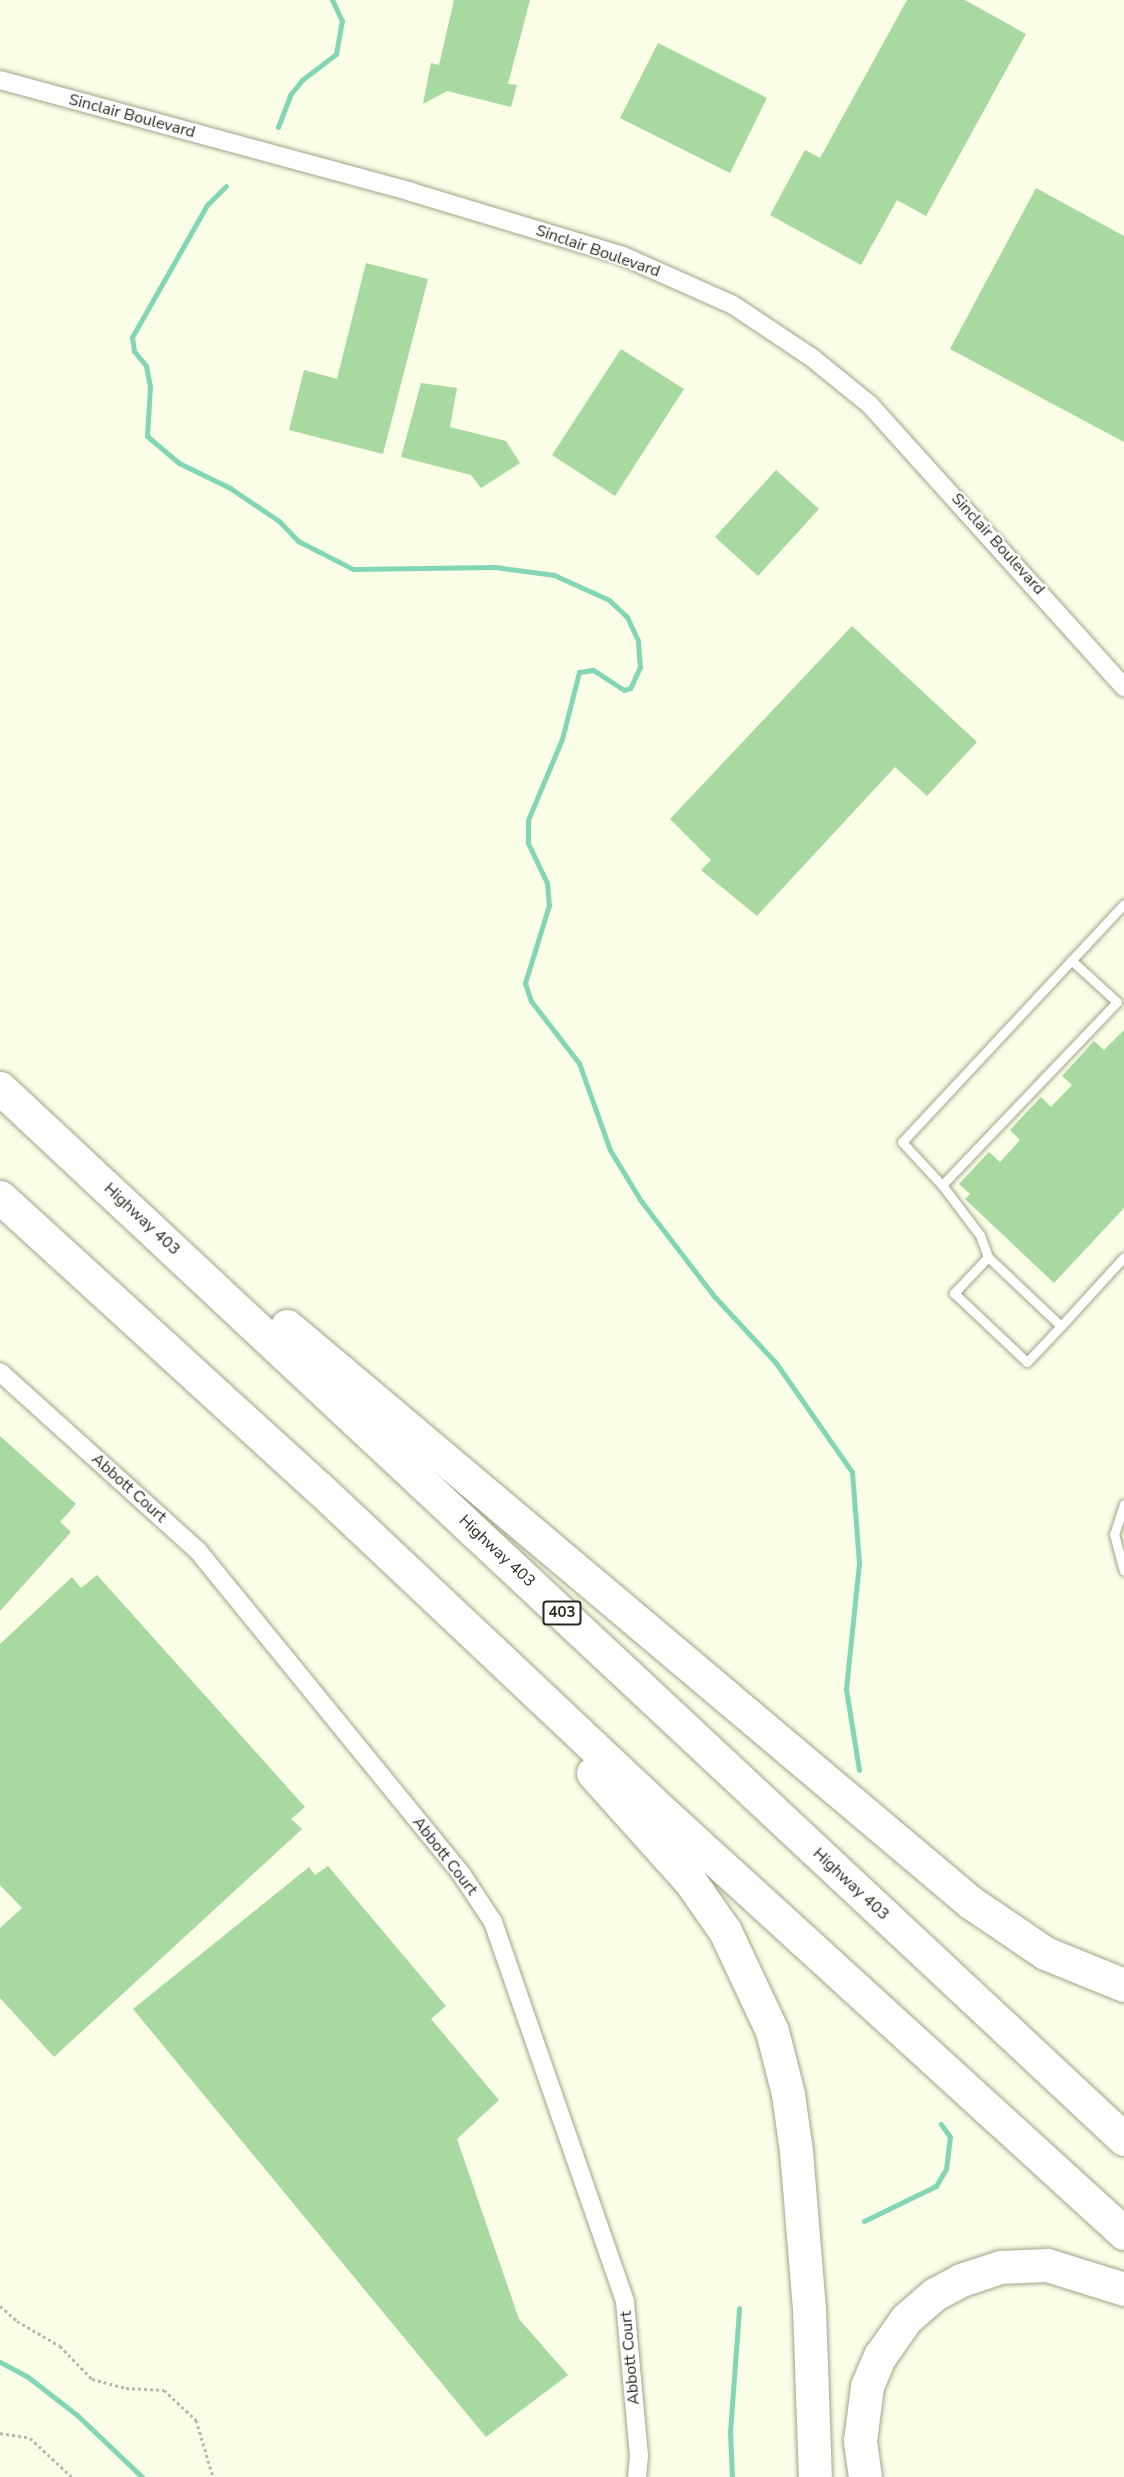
<!DOCTYPE html>
<style>
body{margin:0}
#map{position:relative;width:1124px;height:2477px;overflow:hidden;background:#fafee7;font-family:"Nunito Sans",sans-serif}
div>[style]{position:absolute}
[style*='--x']{left:calc(var(--x)*1px);top:calc(var(--y)*1px);width:calc(var(--w)*1px);rotate:calc(var(--a)*1deg)}
.stream>*{height:5px;margin:-2.5px;padding:0 2.5px;transform-origin:2.5px;border-radius:2.5px;background:#82d6b6}
.building>*{inset:0;background:#a7d9a0}
.path>*{height:3px;margin-top:-1.5px;transform-origin:0;background:repeating-linear-gradient(90deg,#b7baa7 0 3px,transparent 0 6px)}
.roads{filter:drop-shadow(0 0 2px #a0a489) drop-shadow(0 0 2px #a0a489)}
.lane>*{height:9px;margin:-4.5px;padding:0 4.5px;transform-origin:4.5px;border-radius:4.5px;background:#fff}
.street>*{height:18px;margin:-9px;padding:0 9px;transform-origin:9px;border-radius:9px;background:#fff}
.highway>*{height:33px;margin:-16.5px;padding:0 16.5px;transform-origin:16.5px;border-radius:16.5px;background:#fff}
span{translate:-50% -50%;white-space:nowrap;text-align:center;line-height:1.15;-webkit-text-stroke:4.5px #fff;paint-order:stroke}
.shield-label span{padding:2px 4px;background:#fff;border:2px solid;border-radius:4px;-webkit-text-stroke-width:0}
.shield-label{font-size:15px;color:#282a1f;font-weight:700}
.street-label{font-size:16px;color:#282a1f}
</style>
<div id="map">
<div class="stream">
<i style="--x:278;--y:127;--w:34;--a:-69"></i>
<i style="--x:290;--y:95;--w:19;--a:-51"></i>
<i style="--x:302;--y:80;--w:43;--a:-37.4"></i>
<i style="--x:336;--y:54;--w:34;--a:-80"></i>
<i style="--x:342;--y:21;--w:23;--a:-115"></i>
<i style="--x:226;--y:186;--w:27;--a:135"></i>
<i style="--x:207;--y:205;--w:152;--a:119.6"></i>
<i style="--x:132;--y:337;--w:14;--a:82"></i>
<i style="--x:134;--y:351;--w:19;--a:51"></i>
<i style="--x:146;--y:366;--w:20;--a:79"></i>
<i style="--x:150;--y:386;--w:50;--a:93.4"></i>
<i style="--x:147;--y:436;--w:42;--a:40.2"></i>
<i style="--x:179;--y:463;--w:57;--a:26.1"></i>
<i style="--x:230;--y:488;--w:59;--a:34"></i>
<i style="--x:279;--y:521;--w:28;--a:46"></i>
<i style="--x:298;--y:541;--w:62;--a:27"></i>
<i style="--x:353;--y:569;--w:142;--a:-0.8"></i>
<i style="--x:495;--y:567;--w:60;--a:7.7"></i>
<i style="--x:554;--y:575;--w:60;--a:24.4"></i>
<i style="--x:609;--y:600;--w:25;--a:43"></i>
<i style="--x:627;--y:617;--w:26;--a:65"></i>
<i style="--x:638;--y:641;--w:26;--a:86"></i>
<i style="--x:640;--y:667;--w:23;--a:115"></i>
<i style="--x:630;--y:688;--w:6;--a:162"></i>
<i style="--x:624;--y:690;--w:37;--a:-147"></i>
<i style="--x:593;--y:670;--w:14;--a:172"></i>
<i style="--x:579;--y:672;--w:69;--a:104.2"></i>
<i style="--x:562;--y:739;--w:88;--a:112.8"></i>
<i style="--x:528;--y:820;--w:23;--a:90"></i>
<i style="--x:528;--y:843;--w:44;--a:64.6"></i>
<i style="--x:547;--y:883;--w:22;--a:85"></i>
<i style="--x:549;--y:905;--w:82;--a:107.1"></i>
<i style="--x:525;--y:983;--w:19;--a:72"></i>
<i style="--x:531;--y:1001;--w:78;--a:52.3"></i>
<i style="--x:579;--y:1063;--w:92;--a:70.4"></i>
<i style="--x:610;--y:1150;--w:60;--a:58.7"></i>
<i style="--x:641;--y:1201;--w:118;--a:52.5"></i>
<i style="--x:713;--y:1295;--w:93;--a:47.2"></i>
<i style="--x:776;--y:1363;--w:133;--a:55.1"></i>
<i style="--x:852;--y:1472;--w:91;--a:85.6"></i>
<i style="--x:859;--y:1563;--w:127;--a:95.9"></i>
<i style="--x:846;--y:1689;--w:82;--a:80.9"></i>
<i style="--x:864;--y:2221;--w:80;--a:-25.9"></i>
<i style="--x:936;--y:2186;--w:20;--a:-60"></i>
<i style="--x:946;--y:2169;--w:32;--a:-83"></i>
<i style="--x:950;--y:2137;--w:16;--a:-125"></i>
<i style="--x:0;--y:2362;--w:32;--a:28"></i>
<i style="--x:28;--y:2377;--w:62;--a:37.8"></i>
<i style="--x:77;--y:2415;--w:90;--a:43.6"></i>
<i style="--x:732;--y:2477;--w:45;--a:-92.5"></i>
<i style="--x:730;--y:2432;--w:124;--a:-85.8"></i>
</div>
<div class="building">
<i style="clip-path:polygon(454px 0,530px 0,508px 84px,517px 85px,511px 107px,447px 91px,423px 104px,431px 63px,439px 65px)"></i>
<i style="clip-path:polygon(907px 0,965px 0,1026px 34px,926px 216px,897px 200px,861px 265px,770px 215px,805px 150px,820px 158px)"></i>
<i style="clip-path:polygon(658px 43px,767px 98px,730px 173px,620px 118px)"></i>
<i style="clip-path:polygon(1036px 188px,1124px 236px,1124px 442px,950px 349px)"></i>
<i style="clip-path:polygon(366px 263px,428px 279px,383px 454px,289px 430px,304px 370px,337px 379px)"></i>
<i style="clip-path:polygon(621px 349px,684px 389px,615px 496px,552px 455px)"></i>
<i style="clip-path:polygon(421px 383px,457px 388px,450px 427px,506px 441px,520px 463px,481px 488px,471px 475px,401px 457px)"></i>
<i style="clip-path:polygon(776px 470px,819px 509px,758px 576px,715px 537px)"></i>
<i style="clip-path:polygon(852px 626px,977px 742px,927px 796px,895px 767px,757px 916px,701px 870px,711px 860px,670px 819px)"></i>
<i style="clip-path:polygon(1124px 1030px,1124px 1208px,1054px 1283px,965px 1199px,970px 1194px,959px 1184px,989px 1152px,1000px 1162px,1020px 1140px,1010px 1130px,1041px 1097px,1051px 1107px,1072px 1085px,1062px 1076px,1094px 1041px,1104px 1050px)"></i>
<i style="clip-path:polygon(0 1436px,76px 1504px,60px 1522px,71px 1532px,0 1611px)"></i>
<i style="clip-path:polygon(97px 1575px,305px 1807px,291px 1819px,302px 1829px,54px 2057px,0 1998px,0 1928px,22px 1908px,0 1885px,0 1644px,72px 1577px,81px 1588px)"></i>
<i style="clip-path:polygon(328px 1866px,446px 2006px,431px 2019px,499px 2100px,457px 2139px,519px 2319px,568px 2375px,486px 2437px,133px 2009px,309px 1867px,315px 1875px)"></i>
</div>
<div class="path">
<i style="--x:0;--y:2306;--w:23;--a:41"></i>
<i style="--x:17;--y:2321;--w:50;--a:30.2"></i>
<i style="--x:60;--y:2346;--w:46;--a:45.9"></i>
<i style="--x:92;--y:2379;--w:35;--a:15"></i>
<i style="--x:126;--y:2388;--w:38;--a:3"></i>
<i style="--x:164;--y:2390;--w:44;--a:43.2"></i>
<i style="--x:196;--y:2420;--w:59;--a:73.4"></i>
<i style="--x:0;--y:2433;--w:30;--a:9"></i>
<i style="--x:30;--y:2438;--w:57;--a:42.9"></i>
</div>
<div class="roads">
<div class="lane">
<i style="--x:1124;--y:904;--w:325;--a:133"></i>
<i style="--x:902;--y:1142;--w:59;--a:47.1"></i>
<i style="--x:942;--y:1185;--w:63;--a:52.8"></i>
<i style="--x:980;--y:1235;--w:23;--a:70"></i>
<i style="--x:988;--y:1257;--w:100;--a:43.4"></i>
<i style="--x:1061;--y:1326;--w:93;--a:-47.6"></i>
<i style="--x:942;--y:1185;--w:253;--a:-46.3"></i>
<i style="--x:1117;--y:1002;--w:62;--a:-137.6"></i>
<i style="--x:988;--y:1257;--w:50;--a:133.4"></i>
<i style="--x:954;--y:1293;--w:100;--a:43.4"></i>
<i style="--x:1027;--y:1362;--w:50;--a:-46.6"></i>
<i style="--x:1124;--y:1504;--w:32;--a:108"></i>
<i style="--x:1114;--y:1534;--w:38;--a:75"></i>
</div>
<div class="street">
<i style="--x:0;--y:80;--w:426;--a:15.2"></i>
<i style="--x:411;--y:192;--w:221;--a:16.8"></i>
<i style="--x:623;--y:256;--w:120;--a:24"></i>
<i style="--x:733;--y:305;--w:94;--a:33.7"></i>
<i style="--x:811;--y:357;--w:76;--a:39.1"></i>
<i style="--x:870;--y:405;--w:380;--a:48"></i>
<i style="--x:0;--y:1372;--w:267;--a:42.1"></i>
<i style="--x:198;--y:1551;--w:418;--a:50.8"></i>
<i style="--x:462;--y:1875;--w:56;--a:56.6"></i>
<i style="--x:493;--y:1922;--w:402;--a:70.8"></i>
<i style="--x:625;--y:2302;--w:154;--a:84.8"></i>
<i style="--x:639;--y:2455;--w:22;--a:95"></i>
</div>
<div class="highway">
<i style="--x:0;--y:1088;--w:1539;--a:43.08"></i>
<i style="--x:0;--y:1197;--w:432;--a:42.4"></i>
<i style="--x:319;--y:1488;--w:477;--a:43.3"></i>
<i style="--x:666;--y:1815;--w:620;--a:42.39"></i>
<i style="--x:287;--y:1326;--w:893;--a:40.14"></i>
<i style="--x:970;--y:1902;--w:91;--a:34.2"></i>
<i style="--x:1045;--y:1953;--w:85;--a:22.1"></i>
<i style="--x:593;--y:1773;--w:145;--a:48.1"></i>
<i style="--x:690;--y:1881;--w:61;--a:55"></i>
<i style="--x:725;--y:1931;--w:110;--a:64.8"></i>
<i style="--x:772;--y:2031;--w:65;--a:75.7"></i>
<i style="--x:788;--y:2094;--w:58;--a:82"></i>
<i style="--x:796;--y:2151;--w:158;--a:85.3"></i>
<i style="--x:809;--y:2308;--w:169;--a:88"></i>
<i style="--x:865;--y:2477;--w:36;--a:-98"></i>
<i style="--x:860;--y:2441;--w:55;--a:-82.7"></i>
<i style="--x:867;--y:2386;--w:33;--a:-67"></i>
<i style="--x:880;--y:2356;--w:45;--a:-54.9"></i>
<i style="--x:906;--y:2319;--w:38;--a:-41"></i>
<i style="--x:935;--y:2294;--w:30;--a:-28"></i>
<i style="--x:961;--y:2280;--w:41;--a:-18.4"></i>
<i style="--x:1000;--y:2267;--w:47;--a:-2.4"></i>
<i style="--x:1047;--y:2265;--w:81;--a:17.3"></i>
</div>
</div>
<div class="shield-label">
<span style="left:562px;top:1613px">403</span>
</div>
<div class="street-label">
<span style="left:132px;top:116px;rotate:15deg">Sinclair Boulevard</span>
<span style="left:598px;top:251px;rotate:19deg">Sinclair Boulevard</span>
<span style="left:998px;top:544px;rotate:48deg">Sinclair Boulevard</span>
<span style="left:142px;top:1219px;rotate:43deg">Highway 403</span>
<span style="left:129px;top:1488px;rotate:42deg">Abbott Court</span>
<span style="left:497px;top:1551px;rotate:43deg">Highway 403</span>
<span style="left:445px;top:1856px;rotate:52deg">Abbott Court</span>
<span style="left:851px;top:1884px;rotate:43deg">Highway 403</span>
<span style="left:630px;top:2358px;rotate:-95deg">Abbott Court</span>
</div>
</div>
